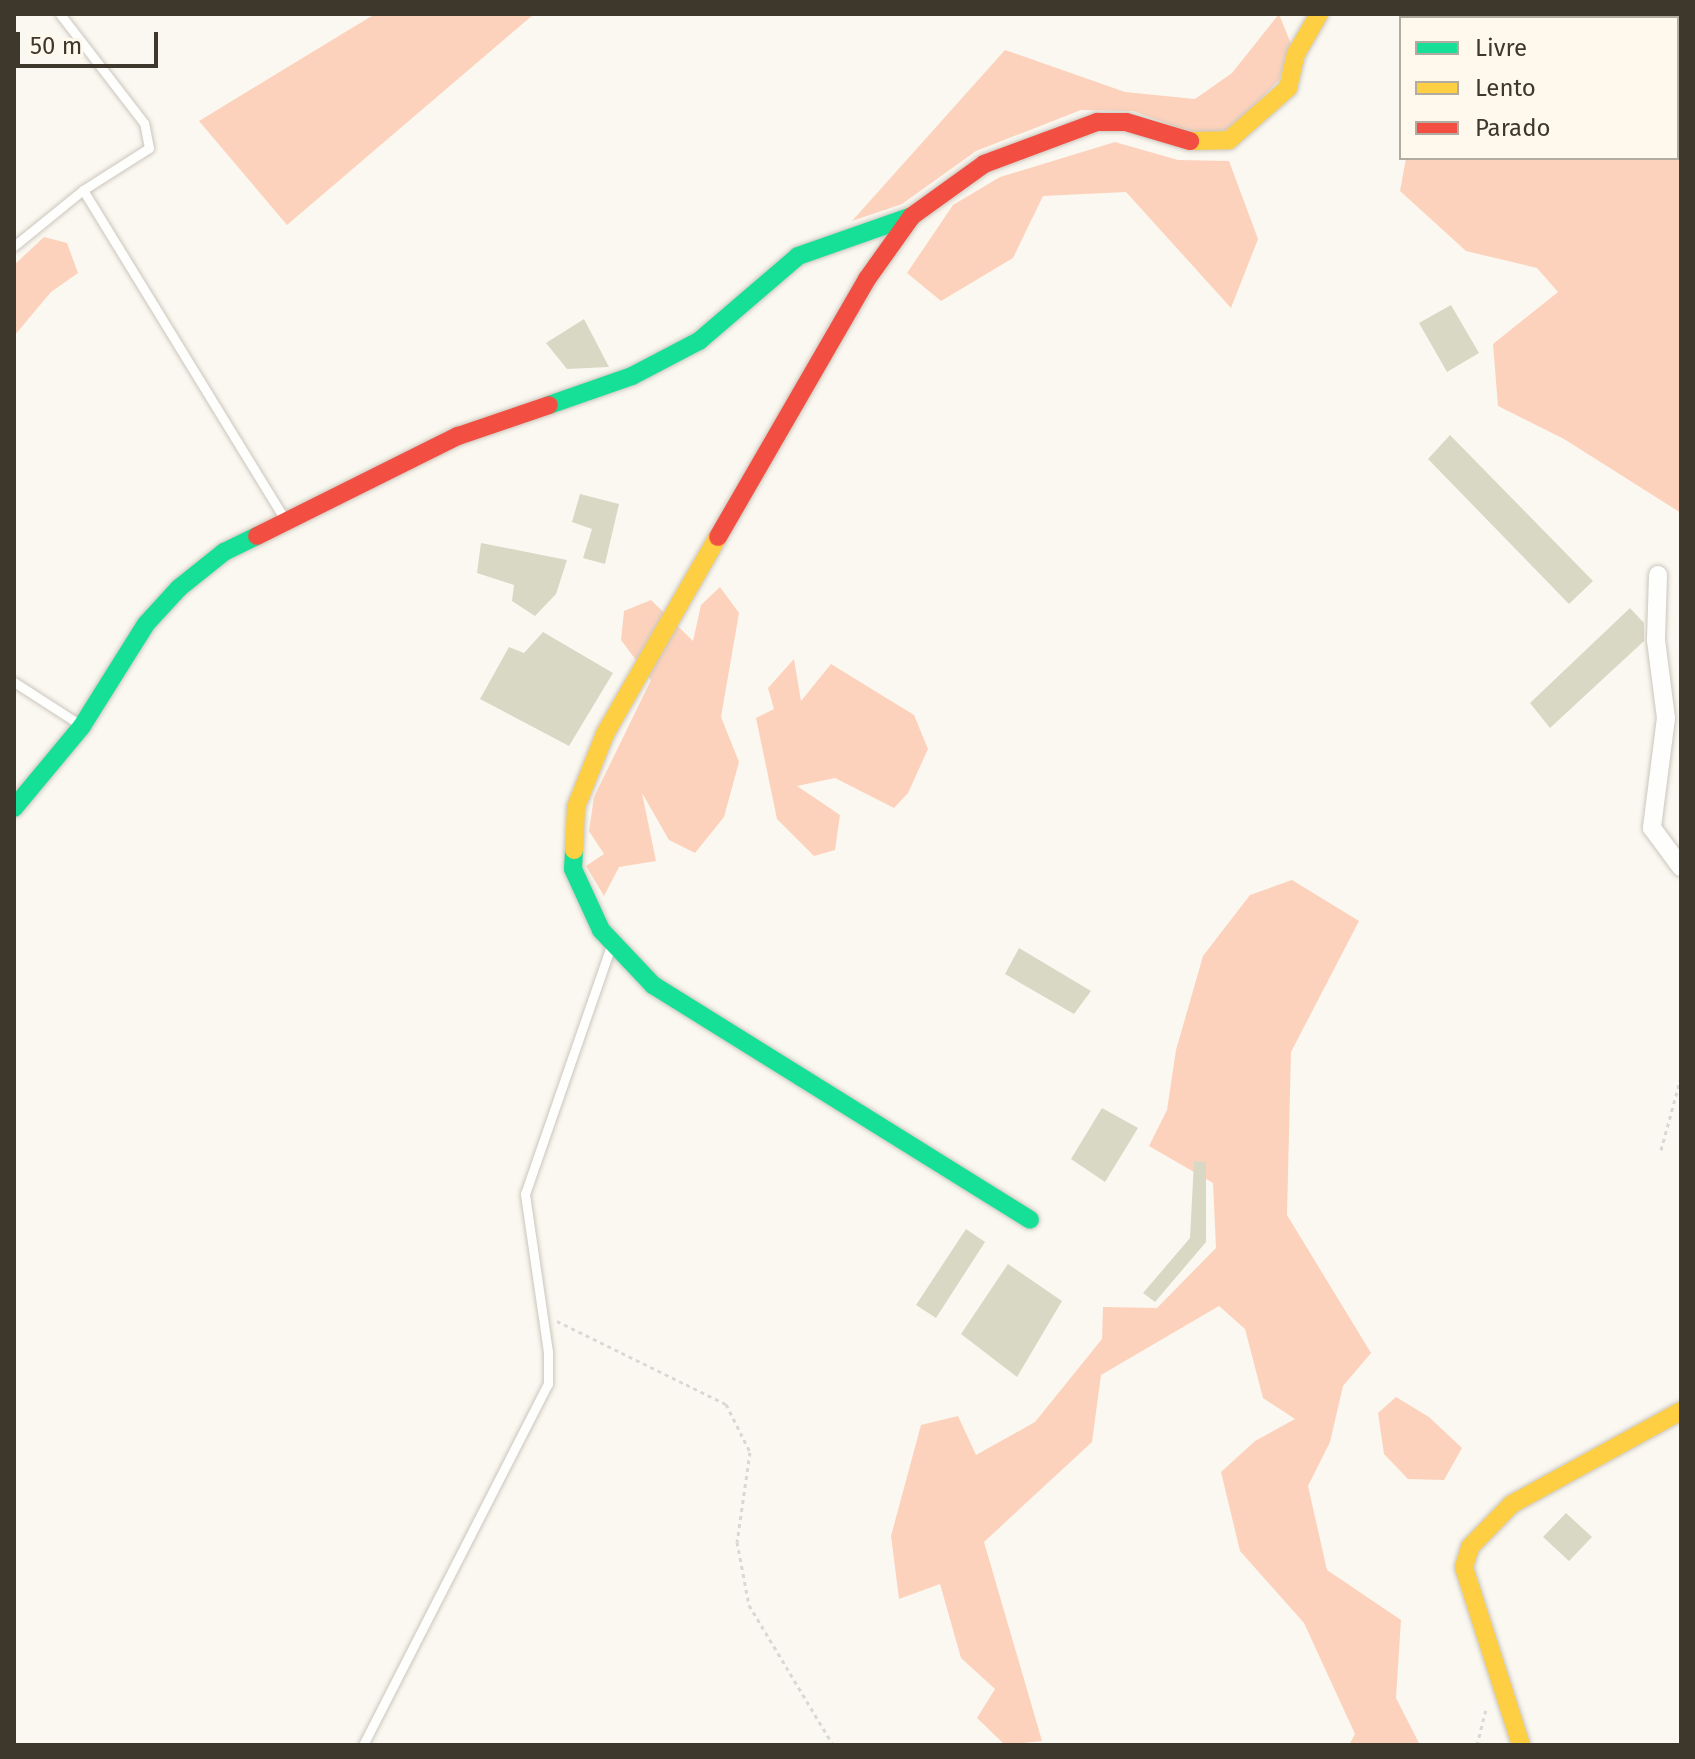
<!DOCTYPE html>
<style>
body{margin:0}
#map{position:relative;width:1695px;height:1759px;overflow:hidden;background:#fbf8f1;font-family:"Fira Sans",sans-serif}
div>[style]{position:absolute}
[style*='--x']{left:calc(var(--x)*1px);top:calc(var(--y)*1px);width:calc(var(--w)*1px);rotate:calc(var(--a)*1deg)}
.forest>*{inset:0;background:#fdd2bc}
.building>*{inset:0;background:#d9d8c5}
.path>*{height:3px;margin-top:-1.5px;transform-origin:0;background:repeating-linear-gradient(90deg,#d9d8d5 0 4px,transparent 0 8px)}
.roads{filter:drop-shadow(0 0 2px #cac6bd) drop-shadow(0 0 2px #cac6bd)}
.lane>*{height:9px;margin:-4.5px;padding:0 4.5px;transform-origin:4.5px;border-radius:4.5px;background:#fefefd}
.street>*{height:18px;margin:-9px;padding:0 9px;transform-origin:9px;border-radius:9px;background:#fefefd}
.fast>*{height:18px;margin:-9px;padding:0 9px;transform-origin:9px;border-radius:9px;background:#16e098}
.slow>*{height:18px;margin:-9px;padding:0 9px;transform-origin:9px;border-radius:9px;background:#ffcf43}
.jam>*{height:18px;margin:-9px;padding:0 9px;transform-origin:9px;border-radius:9px;background:#f24e42}
span{translate:-50% -50%;white-space:nowrap;text-align:center;line-height:1.15;-webkit-text-stroke:7px #fff9ed;paint-order:stroke}
.frame{position:absolute;inset:0;border:16px solid #3e382c;pointer-events:none}
.legend{position:absolute;left:1399px;top:16px;width:280px;height:144px;box-sizing:border-box;background:#fff9ed;border:2px solid #b2aca0;margin:0;padding:10px 14px;list-style:none;font-size:24px;color:#3e382c}
.legend li{display:flex;align-items:center;gap:16px;height:40px}
.legend b{width:40px;border:2px solid #b2aca0}
.scale{position:absolute;left:16px;top:32px;width:142px;height:36px;box-sizing:border-box;border:4px solid #3e382c;border-top:0;padding-left:10px;font-size:24px;line-height:28px;white-space:nowrap;color:#3e382c;-webkit-text-stroke:6px #fff9ed;paint-order:stroke}
</style>
<div id="map">
<div class="forest">
<i style="clip-path:polygon(375px 14px,534px 14px,287px 225px,199px 121px)"></i>
<i style="clip-path:polygon(1279px 14px,1291px 44px,1279px 80px,1232px 129px,1201px 136px,1133px 111px,1081px 110px,976px 151px,902px 204px,852px 221px,1005px 50px,1125px 92px,1195px 99px,1232px 73px)"></i>
<i style="clip-path:polygon(1677px 120px,1681px 122px,1681px 513px,1564px 439px,1498px 406px,1493px 344px,1558px 292px,1537px 268px,1466px 251px,1400px 191px,1406px 158px,1677px 158px)"></i>
<i style="clip-path:polygon(1115px 142px,1178px 160px,1229px 161px,1258px 239px,1231px 308px,1126px 192px,1043px 196px,1013px 258px,941px 301px,907px 273px,953px 205px,1000px 177px)"></i>
<i style="clip-path:polygon(44px 237px,67px 243px,78px 273px,51px 292px,14px 336px,14px 265px)"></i>
<i style="clip-path:polygon(720px 587px,739px 613px,721px 717px,739px 762px,724px 817px,695px 853px,669px 840px,642px 793px,656px 861px,619px 867px,604px 896px,586px 866px,604px 854px,589px 831px,594px 797px,651px 680px,621px 640px,624px 611px,651px 600px,693px 641px,701px 605px)"></i>
<i style="clip-path:polygon(794px 659px,801px 701px,831px 664px,914px 715px,928px 749px,908px 793px,894px 808px,835px 778px,797px 786px,840px 815px,835px 850px,814px 856px,777px 819px,756px 718px,774px 709px,768px 688px)"></i>
<i style="clip-path:polygon(1292px 880px,1359px 921px,1291px 1052px,1287px 1215px,1371px 1353px,1343px 1386px,1330px 1442px,1308px 1486px,1327px 1570px,1401px 1620px,1396px 1698px,1420px 1745px,1349px 1745px,1355px 1734px,1304px 1623px,1240px 1551px,1221px 1472px,1255px 1441px,1295px 1419px,1263px 1398px,1245px 1329px,1219px 1306px,1101px 1375px,1092px 1442px,984px 1542px,1042px 1741px,1005px 1745px,977px 1718px,995px 1689px,961px 1658px,940px 1584px,899px 1599px,891px 1536px,921px 1425px,958px 1416px,976px 1455px,1035px 1422px,1102px 1339px,1103px 1307px,1157px 1308px,1216px 1248px,1213px 1183px,1149px 1146px,1167px 1110px,1176px 1050px,1203px 956px,1250px 895px)"></i>
<i style="clip-path:polygon(1396px 1397px,1429px 1417px,1462px 1448px,1444px 1480px,1408px 1479px,1384px 1454px,1378px 1413px)"></i>
</div>
<div class="building">
<i style="clip-path:polygon(1451px 305px,1479px 353px,1447px 372px,1419px 323px)"></i>
<i style="clip-path:polygon(584px 319px,609px 367px,567px 369px,546px 343px)"></i>
<i style="clip-path:polygon(1450px 435px,1593px 581px,1569px 604px,1428px 459px)"></i>
<i style="clip-path:polygon(580px 494px,619px 504px,605px 564px,583px 558px,592px 529px,572px 522px)"></i>
<i style="clip-path:polygon(481px 543px,567px 560px,556px 594px,535px 616px,512px 601px,514px 585px,477px 573px)"></i>
<i style="clip-path:polygon(1630px 608px,1644px 623px,1644px 641px,1550px 728px,1530px 703px)"></i>
<i style="clip-path:polygon(543px 632px,613px 673px,569px 746px,480px 699px,509px 647px,524px 653px)"></i>
<i style="clip-path:polygon(1019px 948px,1091px 991px,1074px 1014px,1005px 974px)"></i>
<i style="clip-path:polygon(1102px 1108px,1138px 1128px,1105px 1182px,1071px 1159px)"></i>
<i style="clip-path:polygon(1194px 1161px,1206px 1162px,1206px 1242px,1155px 1302px,1143px 1293px,1190px 1238px)"></i>
<i style="clip-path:polygon(966px 1229px,985px 1242px,936px 1318px,916px 1305px)"></i>
<i style="clip-path:polygon(1008px 1264px,1062px 1301px,1017px 1377px,961px 1334px)"></i>
<i style="clip-path:polygon(1566px 1513px,1592px 1537px,1569px 1561px,1543px 1537px)"></i>
</div>
<div class="path">
<i style="--x:1661;--y:1150;--w:76;--a:-74.7"></i>
<i style="--x:557;--y:1321;--w:188;--a:26.2"></i>
<i style="--x:726;--y:1404;--w:54;--a:63.4"></i>
<i style="--x:750;--y:1452;--w:91;--a:98.2"></i>
<i style="--x:737;--y:1542;--w:64;--a:79.2"></i>
<i style="--x:749;--y:1605;--w:163;--a:59"></i>
<i style="--x:1477;--y:1745;--w:36;--a:-76"></i>
</div>
<div class="roads">
<div class="lane">
<i style="--x:83;--y:190;--w:385;--a:58.5"></i>
<i style="--x:14;--y:246;--w:89;--a:-39.1"></i>
<i style="--x:83;--y:190;--w:78;--a:-32.5"></i>
<i style="--x:149;--y:148;--w:25;--a:-101"></i>
<i style="--x:144;--y:123;--w:138;--a:-127.6"></i>
<i style="--x:14;--y:682;--w:77;--a:32.9"></i>
<i style="--x:363;--y:1745;--w:406;--a:-62.9"></i>
<i style="--x:548;--y:1384;--w:32;--a:-90"></i>
<i style="--x:548;--y:1352;--w:160;--a:-98.3"></i>
<i style="--x:525;--y:1194;--w:262;--a:-70.9"></i>
</div>
<div class="street">
<i style="--x:1658;--y:575;--w:65;--a:91.8"></i>
<i style="--x:1656;--y:640;--w:79;--a:82.7"></i>
<i style="--x:1666;--y:718;--w:111;--a:97.3"></i>
<i style="--x:1652;--y:828;--w:49;--a:53.4"></i>
</div>
<div class="fast">
<i style="--x:549;--y:405;--w:88;--a:-19.3"></i>
<i style="--x:632;--y:376;--w:76;--a:-27.6"></i>
<i style="--x:699;--y:341;--w:130;--a:-40.6"></i>
<i style="--x:798;--y:256;--w:121;--a:-19.3"></i>
<i style="--x:14;--y:808;--w:107;--a:-50.3"></i>
<i style="--x:82;--y:726;--w:120;--a:-57.9"></i>
<i style="--x:146;--y:624;--w:49;--a:-47.5"></i>
<i style="--x:179;--y:588;--w:58;--a:-38.7"></i>
<i style="--x:224;--y:552;--w:37;--a:-26"></i>
<i style="--x:574;--y:850;--w:19;--a:93"></i>
<i style="--x:573;--y:869;--w:67;--a:65.3"></i>
<i style="--x:601;--y:930;--w:76;--a:46.6"></i>
<i style="--x:653;--y:985;--w:444;--a:31.9"></i>
</div>
<div class="slow">
<i style="--x:1190;--y:141;--w:39;--a:-1"></i>
<i style="--x:1229;--y:140;--w:79;--a:-41.4"></i>
<i style="--x:1288;--y:88;--w:35;--a:-77"></i>
<i style="--x:1296;--y:54;--w:46;--a:-60.1"></i>
<i style="--x:574;--y:850;--w:43;--a:-87.3"></i>
<i style="--x:576;--y:807;--w:79;--a:-68.3"></i>
<i style="--x:605;--y:734;--w:227;--a:-60.2"></i>
<i style="--x:1521;--y:1745;--w:187;--a:-107.8"></i>
<i style="--x:1464;--y:1567;--w:21;--a:-73"></i>
<i style="--x:1470;--y:1547;--w:60;--a:-45.7"></i>
<i style="--x:1512;--y:1504;--w:193;--a:-28.8"></i>
</div>
<div class="jam">
<i style="--x:257;--y:536;--w:225;--a:-26.5"></i>
<i style="--x:458;--y:436;--w:96;--a:-18.8"></i>
<i style="--x:718;--y:537;--w:298;--a:-60"></i>
<i style="--x:867;--y:279;--w:77;--a:-54.5"></i>
<i style="--x:912;--y:216;--w:89;--a:-35.8"></i>
<i style="--x:984;--y:164;--w:121;--a:-20.4"></i>
<i style="--x:1097;--y:122;--w:29;--a:0"></i>
<i style="--x:1126;--y:122;--w:67;--a:16.5"></i>
</div>
</div>
<div class="frame"></div>
<ul class="legend">
<li><b style="height:10px;background:#16e098"></b>Livre</li>
<li><b style="height:10px;background:#ffcf43"></b>Lento</li>
<li><b style="height:10px;background:#f24e42"></b>Parado</li>
</ul>
<div class="scale">50 m</div>
</div>
